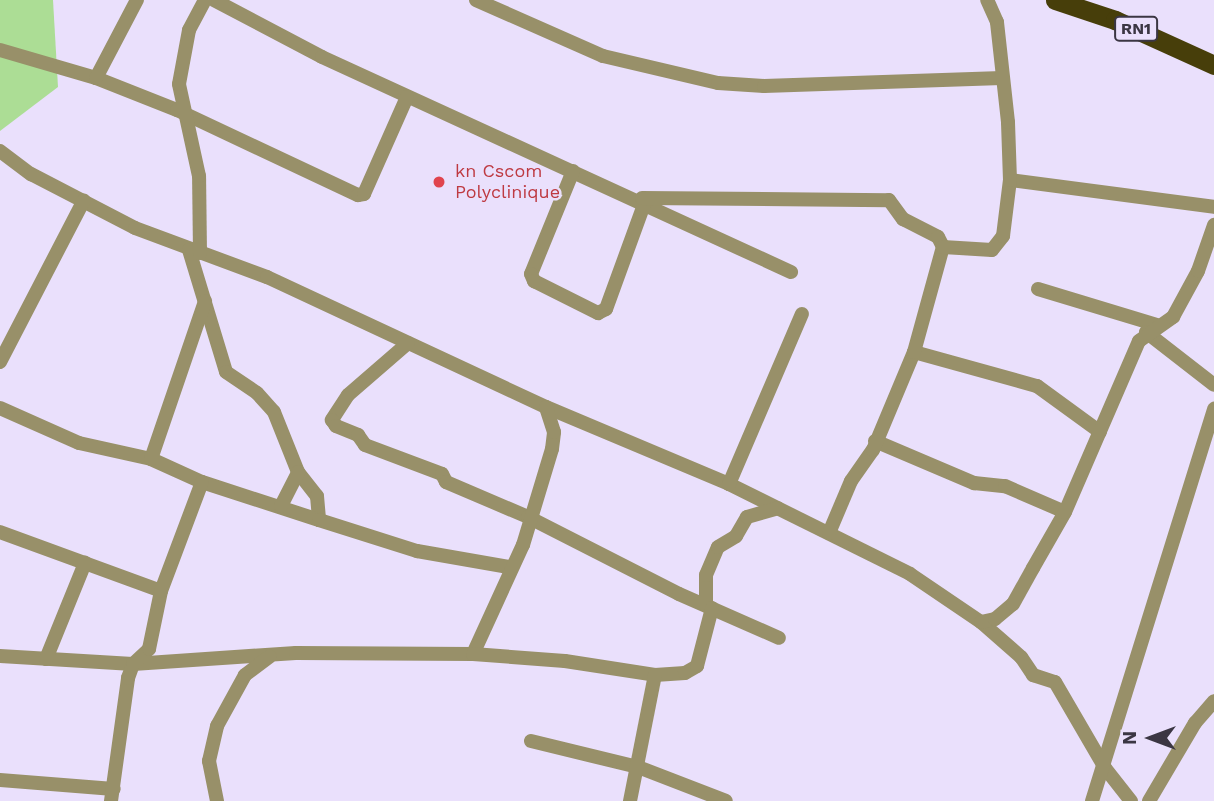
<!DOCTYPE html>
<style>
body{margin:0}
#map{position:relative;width:1214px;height:801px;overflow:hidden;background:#eae0fc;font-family:"Work Sans",sans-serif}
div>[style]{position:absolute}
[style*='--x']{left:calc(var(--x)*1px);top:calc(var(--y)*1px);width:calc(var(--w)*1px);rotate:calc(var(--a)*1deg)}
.green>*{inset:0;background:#acdd95}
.minor>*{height:14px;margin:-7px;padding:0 7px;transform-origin:7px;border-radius:7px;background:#989069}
.trunk>*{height:19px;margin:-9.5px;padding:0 9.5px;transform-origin:9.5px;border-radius:9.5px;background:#473e0a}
.dots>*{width:19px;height:19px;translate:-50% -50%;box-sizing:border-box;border:4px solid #eae0fc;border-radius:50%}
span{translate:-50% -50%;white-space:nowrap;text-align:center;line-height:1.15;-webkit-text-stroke:5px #eae0fc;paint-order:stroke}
.shield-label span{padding:2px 5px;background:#eae0fc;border:2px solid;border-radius:5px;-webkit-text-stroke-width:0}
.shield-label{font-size:16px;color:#3b3643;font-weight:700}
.health-label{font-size:18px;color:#be3a42}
.left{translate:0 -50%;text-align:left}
.north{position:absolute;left:1116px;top:703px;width:70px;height:70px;-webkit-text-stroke:5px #eae0fc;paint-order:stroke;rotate:270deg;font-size:19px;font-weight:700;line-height:28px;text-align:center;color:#3b3643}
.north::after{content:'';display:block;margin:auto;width:24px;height:32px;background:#3b3643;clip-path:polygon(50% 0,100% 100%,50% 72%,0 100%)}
</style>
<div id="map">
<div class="green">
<i style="clip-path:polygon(0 0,53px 0,58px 87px,0 131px)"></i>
</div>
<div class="minor">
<i style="--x:214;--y:0;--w:122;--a:27.8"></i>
<i style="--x:322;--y:57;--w:516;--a:24.63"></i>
<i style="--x:476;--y:0;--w:139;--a:23.8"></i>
<i style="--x:603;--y:56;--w:118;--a:13.2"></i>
<i style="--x:718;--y:83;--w:46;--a:3.7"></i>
<i style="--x:764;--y:86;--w:238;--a:-1.9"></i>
<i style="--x:0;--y:50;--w:100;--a:16.3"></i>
<i style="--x:96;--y:78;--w:87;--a:21.6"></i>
<i style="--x:177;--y:110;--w:200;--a:25.2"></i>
<i style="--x:358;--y:195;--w:6;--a:-9"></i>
<i style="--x:364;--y:194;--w:106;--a:-66.1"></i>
<i style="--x:96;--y:78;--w:88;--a:-62.3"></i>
<i style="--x:0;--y:151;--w:39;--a:37"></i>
<i style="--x:31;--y:174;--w:117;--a:27.4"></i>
<i style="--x:135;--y:228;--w:141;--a:20.4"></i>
<i style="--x:267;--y:277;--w:308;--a:25"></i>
<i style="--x:546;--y:407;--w:199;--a:22.8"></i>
<i style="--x:729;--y:484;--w:202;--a:26.4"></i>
<i style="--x:910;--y:574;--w:86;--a:34.1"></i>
<i style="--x:981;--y:622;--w:53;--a:41.2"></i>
<i style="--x:1021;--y:657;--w:22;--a:56"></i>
<i style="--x:1033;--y:675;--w:23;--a:18"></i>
<i style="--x:1055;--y:682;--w:99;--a:59.8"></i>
<i style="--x:1105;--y:768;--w:42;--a:51.8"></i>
<i style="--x:573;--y:171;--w:111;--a:112.2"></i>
<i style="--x:531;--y:274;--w:8;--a:67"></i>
<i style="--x:534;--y:281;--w:72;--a:26.6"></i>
<i style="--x:598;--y:313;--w:9;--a:-27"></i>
<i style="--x:606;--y:309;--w:114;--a:-70"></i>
<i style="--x:1010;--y:180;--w:206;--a:7.5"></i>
<i style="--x:642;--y:198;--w:247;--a:0.5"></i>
<i style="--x:889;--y:200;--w:24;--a:54"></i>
<i style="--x:903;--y:219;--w:39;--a:27"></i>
<i style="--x:938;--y:237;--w:11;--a:63"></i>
<i style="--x:189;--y:250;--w:127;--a:73.1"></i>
<i style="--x:226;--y:372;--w:37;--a:34"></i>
<i style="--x:257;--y:393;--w:25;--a:48"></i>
<i style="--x:274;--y:412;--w:65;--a:68.2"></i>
<i style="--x:298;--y:472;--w:31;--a:52"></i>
<i style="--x:317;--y:496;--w:24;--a:85"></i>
<i style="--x:200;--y:253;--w:77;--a:-90.7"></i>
<i style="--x:199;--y:176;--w:94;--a:-102.3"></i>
<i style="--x:179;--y:84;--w:55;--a:-79.5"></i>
<i style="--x:189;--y:30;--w:34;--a:-62"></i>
<i style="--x:1038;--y:289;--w:124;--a:16.8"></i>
<i style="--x:1146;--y:332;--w:86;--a:37.9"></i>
<i style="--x:408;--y:343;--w:79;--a:139.1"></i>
<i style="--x:348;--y:395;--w:30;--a:123"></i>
<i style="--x:332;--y:420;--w:7;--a:56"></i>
<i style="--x:336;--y:426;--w:24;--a:22"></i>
<i style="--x:358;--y:435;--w:12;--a:55"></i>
<i style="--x:365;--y:445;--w:82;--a:20.6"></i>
<i style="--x:442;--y:474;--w:9;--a:63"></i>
<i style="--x:446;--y:482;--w:89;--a:23.1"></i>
<i style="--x:528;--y:517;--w:169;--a:27"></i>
<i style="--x:679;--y:594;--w:109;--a:23.7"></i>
<i style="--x:914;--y:352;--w:128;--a:15.5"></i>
<i style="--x:1037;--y:386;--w:78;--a:36.1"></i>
<i style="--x:0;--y:362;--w:182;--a:-62.6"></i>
<i style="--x:0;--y:408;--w:86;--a:23.9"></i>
<i style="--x:79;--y:443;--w:74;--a:12.5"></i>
<i style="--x:151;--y:459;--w:56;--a:24.3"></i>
<i style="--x:202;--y:482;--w:123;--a:18"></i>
<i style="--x:319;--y:520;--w:103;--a:17.6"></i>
<i style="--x:417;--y:551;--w:93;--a:9.9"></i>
<i style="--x:875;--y:441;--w:108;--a:23"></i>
<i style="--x:974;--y:483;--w:31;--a:6"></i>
<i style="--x:1005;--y:486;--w:65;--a:23.4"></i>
<i style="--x:151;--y:459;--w:167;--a:-71.1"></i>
<i style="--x:729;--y:484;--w:185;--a:-66.8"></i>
<i style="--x:281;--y:506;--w:38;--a:-63"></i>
<i style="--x:0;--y:532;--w:171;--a:20.1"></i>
<i style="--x:829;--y:533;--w:56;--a:-67.1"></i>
<i style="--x:851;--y:481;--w:38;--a:-55"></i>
<i style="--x:873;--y:450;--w:106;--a:-67.3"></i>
<i style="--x:914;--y:352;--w:109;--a:-74.6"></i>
<i style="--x:943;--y:247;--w:49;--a:3.5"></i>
<i style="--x:992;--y:250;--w:18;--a:-52"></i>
<i style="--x:1003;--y:236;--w:56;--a:-82.9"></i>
<i style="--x:1010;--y:180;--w:58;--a:-92"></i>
<i style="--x:1008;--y:122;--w:101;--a:-96.3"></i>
<i style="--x:997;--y:22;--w:24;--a:-114"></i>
<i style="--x:706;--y:605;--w:30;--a:-90"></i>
<i style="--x:706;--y:575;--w:30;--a:-67"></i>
<i style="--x:718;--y:547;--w:21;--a:-31"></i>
<i style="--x:736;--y:536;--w:22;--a:-60"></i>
<i style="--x:747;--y:517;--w:32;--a:-16"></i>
<i style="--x:981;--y:622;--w:14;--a:-12"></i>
<i style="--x:995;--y:619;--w:23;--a:-40"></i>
<i style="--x:1013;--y:604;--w:41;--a:-60.9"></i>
<i style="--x:1033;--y:568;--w:64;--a:-60.3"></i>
<i style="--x:1065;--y:512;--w:186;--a:-66.6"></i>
<i style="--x:1139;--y:341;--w:42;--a:-35.2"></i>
<i style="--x:1173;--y:317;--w:52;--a:-61.5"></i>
<i style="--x:1198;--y:271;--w:49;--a:-70.8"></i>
<i style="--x:473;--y:654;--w:120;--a:-65.4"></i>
<i style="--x:523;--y:545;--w:100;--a:-73.2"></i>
<i style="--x:552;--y:449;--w:17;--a:-83"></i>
<i style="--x:554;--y:432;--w:26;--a:-108"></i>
<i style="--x:0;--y:656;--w:133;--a:3.4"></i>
<i style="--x:133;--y:664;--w:163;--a:-3.9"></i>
<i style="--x:296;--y:653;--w:177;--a:0.3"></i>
<i style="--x:473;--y:654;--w:92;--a:4.4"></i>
<i style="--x:565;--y:661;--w:91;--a:8.8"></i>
<i style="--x:655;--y:675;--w:30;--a:-4"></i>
<i style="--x:685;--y:673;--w:14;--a:-30"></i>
<i style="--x:697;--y:666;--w:60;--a:-75.5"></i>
<i style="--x:46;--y:659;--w:104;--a:-67.9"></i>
<i style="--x:531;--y:741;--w:110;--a:13.7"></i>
<i style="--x:638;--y:767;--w:94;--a:21.1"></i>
<i style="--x:0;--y:780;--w:114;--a:4.5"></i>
<i style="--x:111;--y:801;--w:124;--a:-82.1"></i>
<i style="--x:128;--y:678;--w:15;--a:-70"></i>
<i style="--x:133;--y:664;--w:22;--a:-43"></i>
<i style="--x:149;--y:649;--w:59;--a:-78.3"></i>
<i style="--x:161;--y:591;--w:116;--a:-69.4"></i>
<i style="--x:217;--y:801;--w:41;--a:-101.3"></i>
<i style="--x:209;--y:761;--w:36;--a:-77"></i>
<i style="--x:217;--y:726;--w:58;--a:-61.2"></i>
<i style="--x:245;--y:675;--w:31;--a:-37"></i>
<i style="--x:630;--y:801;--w:128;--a:-78.8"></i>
<i style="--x:1092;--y:801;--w:411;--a:-72.7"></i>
<i style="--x:1149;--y:801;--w:91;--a:-59.5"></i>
<i style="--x:1195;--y:723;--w:29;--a:-49"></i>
</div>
<div class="trunk">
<i style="--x:1055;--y:0;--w:63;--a:18.4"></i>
<i style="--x:1115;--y:20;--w:109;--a:24.4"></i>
</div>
<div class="dots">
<i style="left:439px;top:182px;background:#e0444e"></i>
</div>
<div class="shield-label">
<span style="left:1136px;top:29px">RN1</span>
</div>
<div class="health-label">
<span class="left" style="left:455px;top:182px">kn Cscom<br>Polyclinique</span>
</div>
<div class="north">N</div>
</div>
